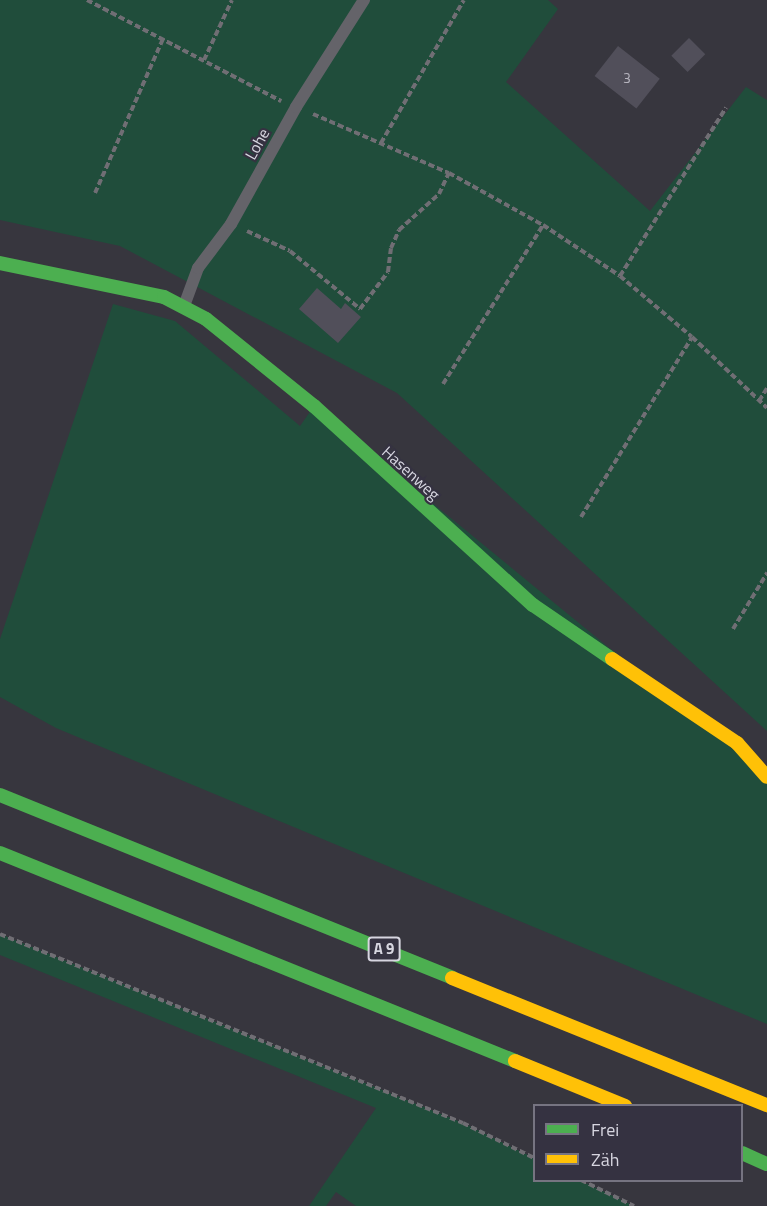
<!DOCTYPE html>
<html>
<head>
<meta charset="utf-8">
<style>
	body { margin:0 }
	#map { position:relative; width:767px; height:1206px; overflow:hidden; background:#37363e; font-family:"Titillium Web",sans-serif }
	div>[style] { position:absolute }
	.green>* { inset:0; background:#204d3b }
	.building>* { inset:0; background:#514f5a; transform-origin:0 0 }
	.path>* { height:4px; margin-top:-2px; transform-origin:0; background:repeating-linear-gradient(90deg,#706e74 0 6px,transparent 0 9px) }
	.lane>* { height:12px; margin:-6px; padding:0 6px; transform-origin:6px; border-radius:6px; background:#646369 }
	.fast>* { height:14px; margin:-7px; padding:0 7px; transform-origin:7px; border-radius:7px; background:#4caf50 }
	.slow>* { height:14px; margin:-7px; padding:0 7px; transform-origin:7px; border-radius:7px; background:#ffc107 }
	span { translate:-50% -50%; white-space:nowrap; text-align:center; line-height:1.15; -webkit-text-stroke:4.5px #353241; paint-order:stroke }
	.number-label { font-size:14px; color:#b6b4be }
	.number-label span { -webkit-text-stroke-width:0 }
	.shield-label span { padding:2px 4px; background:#353241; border:2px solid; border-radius:4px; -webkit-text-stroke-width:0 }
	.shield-label { font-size:15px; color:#d7d6e0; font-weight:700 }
	.street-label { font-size:16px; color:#d7d6e0 }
	.legend { position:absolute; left:533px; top:1104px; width:210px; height:78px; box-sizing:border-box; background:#353241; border:2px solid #767481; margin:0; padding:8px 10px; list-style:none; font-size:18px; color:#d7d6e0 }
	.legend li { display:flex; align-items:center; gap:12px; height:30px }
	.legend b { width:30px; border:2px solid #767481 }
</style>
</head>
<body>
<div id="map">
	<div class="green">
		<i style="clip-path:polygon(0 0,548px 0,558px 9px,506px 82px,650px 211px,746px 87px,767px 100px,767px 731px,397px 393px,120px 246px,0 220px)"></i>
		<i style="clip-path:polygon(113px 304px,175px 321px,300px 426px,314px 406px,767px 777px,767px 1024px,56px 728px,0 697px,0 639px)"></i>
		<i style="clip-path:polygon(0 934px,463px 1123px,534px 1158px,534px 1180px,581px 1181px,634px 1206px,356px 1206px,336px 1192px,326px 1206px,309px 1206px,376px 1108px,0 955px)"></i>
	</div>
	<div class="building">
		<i style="left:689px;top:38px;width:23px;height:25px;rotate:45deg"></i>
		<i style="left:618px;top:46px;width:53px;height:38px;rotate:38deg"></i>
		<i style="clip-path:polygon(317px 288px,341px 309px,345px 303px,361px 317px,338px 343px,299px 309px)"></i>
	</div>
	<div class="path">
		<i style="left:87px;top:0;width:219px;rotate:27.5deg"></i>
		<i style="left:204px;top:60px;width:66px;rotate:-65deg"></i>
		<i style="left:313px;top:114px;width:148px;rotate:23.5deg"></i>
		<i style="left:449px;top:173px;width:107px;rotate:29deg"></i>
		<i style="left:543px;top:225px;width:92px;rotate:33.5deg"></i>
		<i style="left:620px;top:276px;width:94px;rotate:40.3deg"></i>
		<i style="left:692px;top:337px;width:103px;rotate:43.4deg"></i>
		<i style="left:381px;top:143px;width:165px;rotate:-59.9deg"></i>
		<i style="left:95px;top:193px;width:168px;rotate:-66.2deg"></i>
		<i style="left:247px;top:231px;width:47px;rotate:24.9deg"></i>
		<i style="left:290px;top:251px;width:91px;rotate:39.6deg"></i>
		<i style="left:360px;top:309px;width:46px;rotate:-52.9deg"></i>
		<i style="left:388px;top:272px;width:24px;rotate:-83deg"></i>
		<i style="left:391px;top:248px;width:20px;rotate:-66deg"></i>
		<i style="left:399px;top:230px;width:54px;rotate:-42deg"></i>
		<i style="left:439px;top:194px;width:23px;rotate:-65deg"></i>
		<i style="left:620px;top:276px;width:199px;rotate:-57.8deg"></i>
		<i style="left:443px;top:384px;width:188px;rotate:-57.8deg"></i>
		<i style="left:759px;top:401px;width:15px;rotate:-58deg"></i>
		<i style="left:581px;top:517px;width:211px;rotate:-58.3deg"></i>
		<i style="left:733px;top:629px;width:66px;rotate:-58.7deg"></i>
		<i style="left:0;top:934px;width:500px;rotate:22.21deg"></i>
		<i style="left:463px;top:1123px;width:79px;rotate:26.2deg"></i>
		<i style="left:581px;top:1180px;width:59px;rotate:26.1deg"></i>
	</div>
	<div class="lane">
		<i style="left:184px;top:306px;width:40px;rotate:-69.8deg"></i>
		<i style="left:198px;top:268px;width:55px;rotate:-53.1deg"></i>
		<i style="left:231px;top:224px;width:134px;rotate:-60.9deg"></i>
		<i style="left:296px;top:107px;width:127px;rotate:-57.6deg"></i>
	</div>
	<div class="fast">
		<i style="left:0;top:263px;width:167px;rotate:11.7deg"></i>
		<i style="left:164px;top:297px;width:47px;rotate:27.6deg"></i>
		<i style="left:206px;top:319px;width:139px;rotate:38.9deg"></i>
		<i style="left:314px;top:406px;width:296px;rotate:42.3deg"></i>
		<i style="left:533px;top:605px;width:96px;rotate:34.4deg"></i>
		<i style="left:0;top:795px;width:488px;rotate:22deg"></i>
		<i style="left:0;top:853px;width:555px;rotate:21.99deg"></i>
		<i style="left:742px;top:1153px;width:27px;rotate:24deg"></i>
	</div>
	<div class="slow">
		<i style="left:612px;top:659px;width:151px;rotate:33.9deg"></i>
		<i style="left:737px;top:743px;width:45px;rotate:48.6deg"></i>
		<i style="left:452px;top:978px;width:340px;rotate:22deg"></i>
		<i style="left:515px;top:1061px;width:119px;rotate:22.2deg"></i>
	</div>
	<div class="number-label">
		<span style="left:627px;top:78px">3</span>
	</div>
	<div class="shield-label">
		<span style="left:384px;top:949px">A 9</span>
	</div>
	<div class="street-label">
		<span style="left:257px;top:144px;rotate:-61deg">Lohe</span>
		<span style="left:411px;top:473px;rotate:42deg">Hasenweg</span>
	</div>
	<ul class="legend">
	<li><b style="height:8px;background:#4caf50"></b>Frei</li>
	<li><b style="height:8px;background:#ffc107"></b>Zäh</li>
	</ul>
</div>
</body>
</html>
